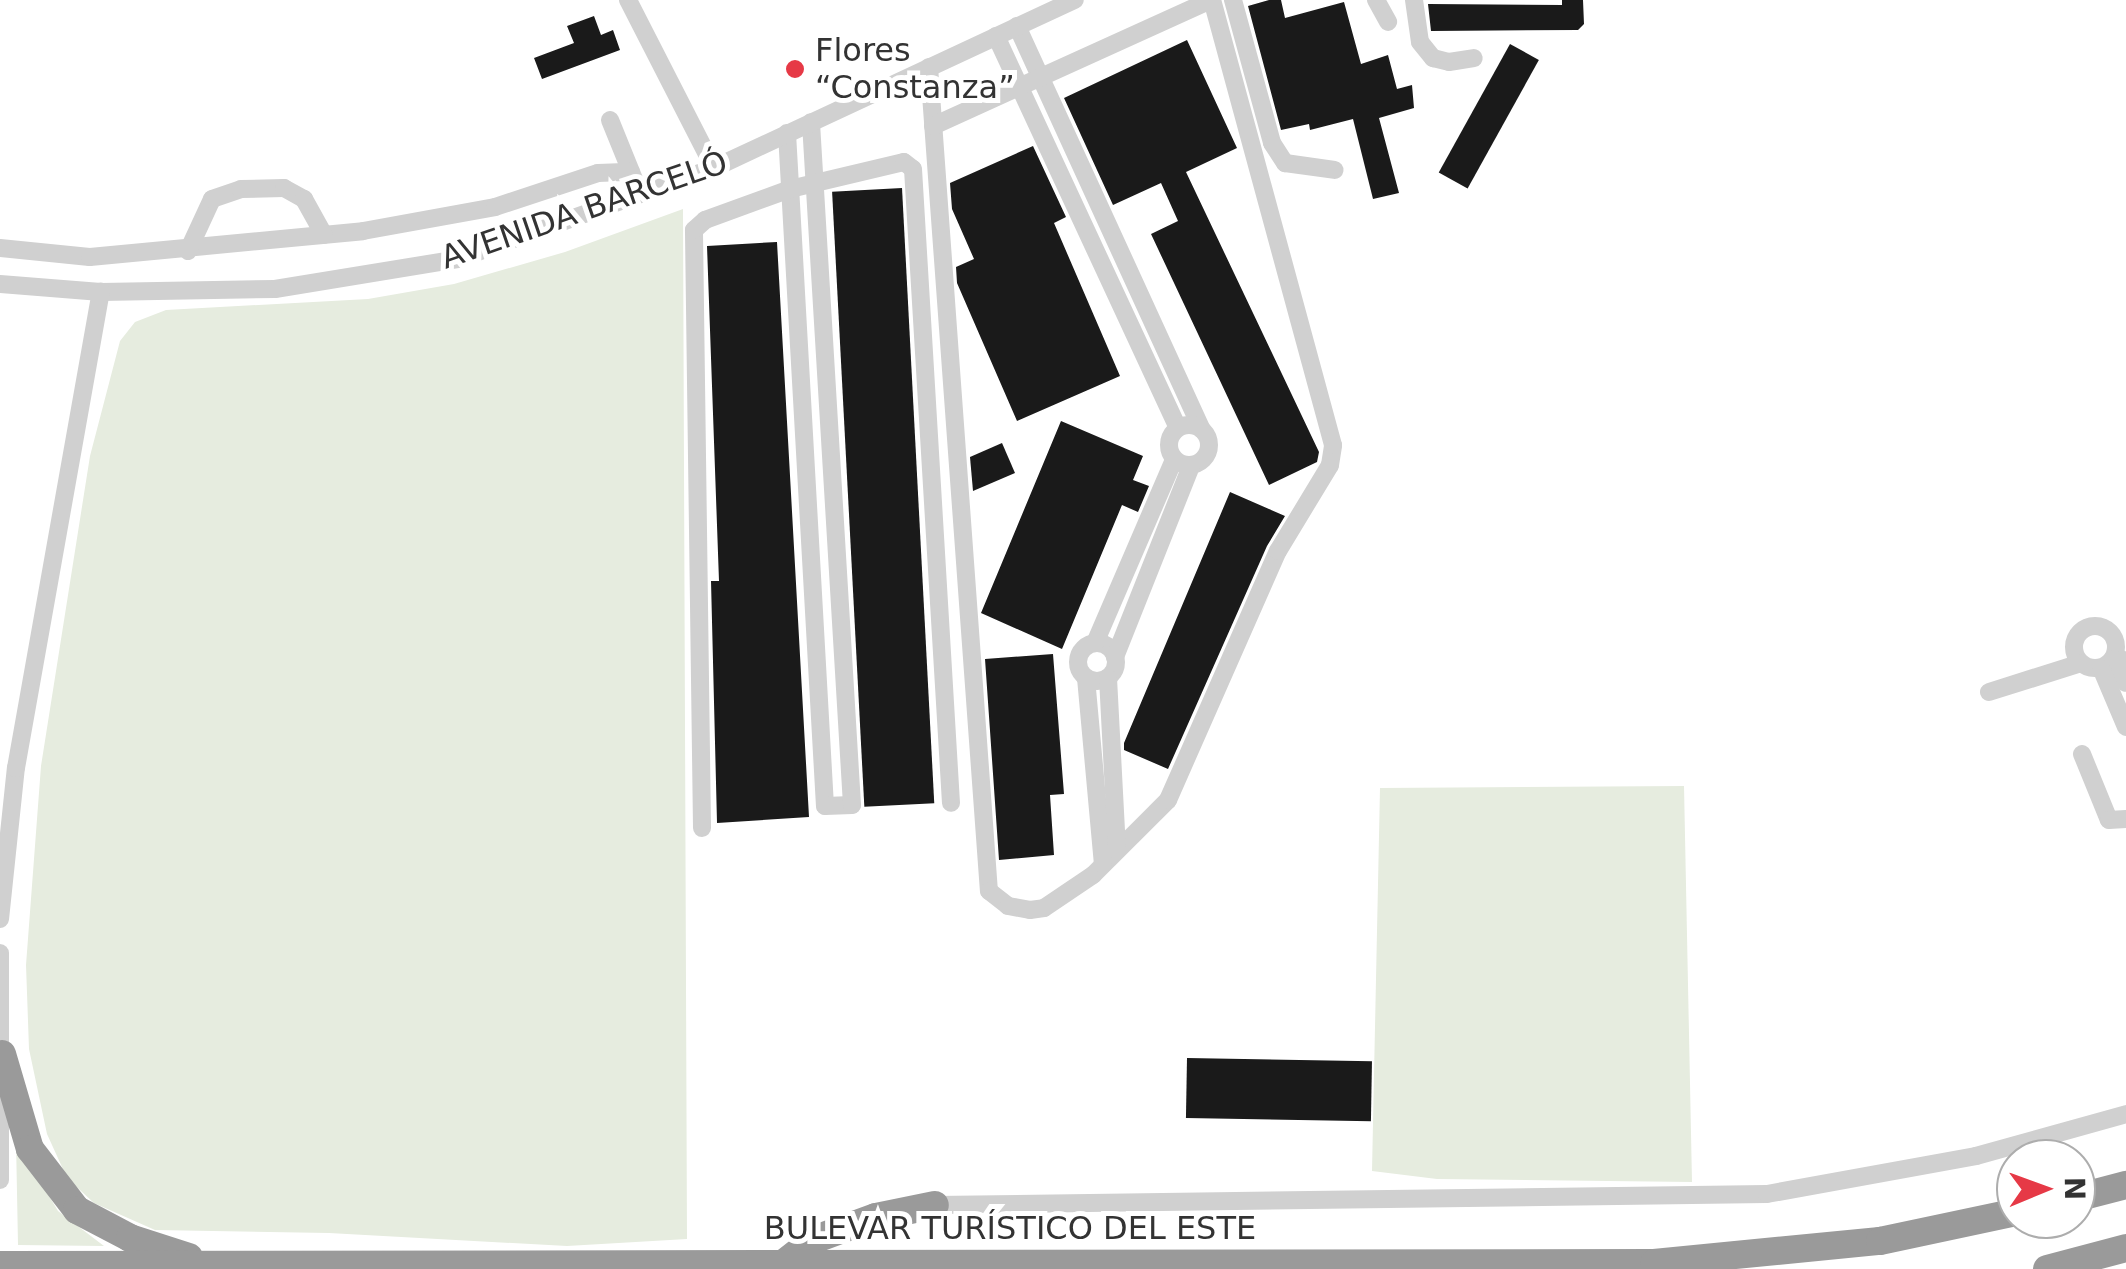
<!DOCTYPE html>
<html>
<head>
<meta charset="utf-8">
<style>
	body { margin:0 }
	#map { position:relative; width:2126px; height:1269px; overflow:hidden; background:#fff; font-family:"DejaVu Sans",sans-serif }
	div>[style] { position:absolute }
	.green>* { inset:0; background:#e6ecdf }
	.building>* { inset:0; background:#1a1a1a; transform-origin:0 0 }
	.minor>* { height:18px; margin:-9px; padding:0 9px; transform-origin:9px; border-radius:9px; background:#d0d0d0 }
	.minor>.ring { margin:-9px; padding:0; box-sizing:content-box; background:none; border:18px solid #d0d0d0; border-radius:50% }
	.highway>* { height:28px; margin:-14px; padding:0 14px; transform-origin:14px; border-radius:14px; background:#9a9a9a }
	.dots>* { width:28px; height:28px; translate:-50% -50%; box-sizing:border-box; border:5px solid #fff; border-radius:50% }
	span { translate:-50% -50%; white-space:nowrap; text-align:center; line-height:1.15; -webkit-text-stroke:10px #fff; paint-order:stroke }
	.poi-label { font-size:32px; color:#333 }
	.left { translate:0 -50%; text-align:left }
	.street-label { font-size:32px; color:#333 }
	.north { position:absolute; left:1996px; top:1139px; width:100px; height:100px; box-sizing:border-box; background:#fff; border:2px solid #adadad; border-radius:50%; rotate:89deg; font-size:28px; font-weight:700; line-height:40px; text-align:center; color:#333 }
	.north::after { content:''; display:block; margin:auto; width:35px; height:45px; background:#e63946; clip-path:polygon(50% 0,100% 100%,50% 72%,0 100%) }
</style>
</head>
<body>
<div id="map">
	<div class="green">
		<i style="clip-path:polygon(683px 209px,687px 1239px,567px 1246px,329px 1233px,155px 1230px,94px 1203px,67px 1178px,47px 1134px,29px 1049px,26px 965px,41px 766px,90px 456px,120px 341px,135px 322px,166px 310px,368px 299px,454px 284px,565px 252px)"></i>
		<i style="clip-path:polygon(1684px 786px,1692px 1182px,1437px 1179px,1372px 1171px,1380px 788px)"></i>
		<i style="clip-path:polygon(16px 1141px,58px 1211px,104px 1246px,18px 1245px)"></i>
	</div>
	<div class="building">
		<i style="clip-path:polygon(1269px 0,1281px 0,1285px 18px,1344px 2px,1361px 64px,1388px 55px,1397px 89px,1412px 85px,1414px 108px,1379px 118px,1399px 193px,1373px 199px,1353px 119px,1310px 130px,1309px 124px,1281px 130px,1248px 6px)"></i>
		<i style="clip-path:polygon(1562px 0,1583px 0,1584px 24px,1578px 30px,1431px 31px,1428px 4px,1562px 5px)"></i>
		<i style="clip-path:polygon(594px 16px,601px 35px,613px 30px,620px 50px,542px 79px,534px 58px,574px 43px,567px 26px)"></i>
		<i style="clip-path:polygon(1187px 40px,1237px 148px,1186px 172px,1319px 452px,1317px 462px,1269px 485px,1151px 234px,1178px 221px,1161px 183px,1113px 205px,1064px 98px)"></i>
		<i style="left:1510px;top:44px;width:33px;height:147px;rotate:29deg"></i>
		<i style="clip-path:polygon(1033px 146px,1066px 217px,1054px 223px,1120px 376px,1017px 421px,957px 283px,956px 267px,974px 259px,952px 209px,950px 183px)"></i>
		<i style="left:902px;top:188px;width:616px;height:70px;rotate:87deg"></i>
		<i style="clip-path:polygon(777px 242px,809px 817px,717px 823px,711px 581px,719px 581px,707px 246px)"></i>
		<i style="clip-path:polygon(1061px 421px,1143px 456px,1133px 480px,1149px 486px,1138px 512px,1122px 505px,1062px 649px,981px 613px)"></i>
		<i style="clip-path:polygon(1002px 443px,1015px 473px,973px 491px,970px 457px)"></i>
		<i style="clip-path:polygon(1230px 492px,1285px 516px,1267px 546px,1168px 769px,1124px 750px,1124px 743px)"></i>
		<i style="clip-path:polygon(1053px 654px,1064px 794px,1050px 795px,1054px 855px,999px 860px,985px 659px)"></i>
		<i style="left:1187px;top:1058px;width:185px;height:60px;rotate:1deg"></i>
	</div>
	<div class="minor">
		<i style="left:628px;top:0;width:189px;rotate:62.9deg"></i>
		<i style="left:1233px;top:0;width:148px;rotate:74.7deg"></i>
		<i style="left:1272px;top:143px;width:24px;rotate:57deg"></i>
		<i style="left:1285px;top:163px;width:50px;rotate:8deg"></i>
		<i style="left:1376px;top:0;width:25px;rotate:61deg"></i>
		<i style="left:1414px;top:0;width:42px;rotate:81.9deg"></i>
		<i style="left:1420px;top:42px;width:21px;rotate:51deg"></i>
		<i style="left:1433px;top:58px;width:16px;rotate:14deg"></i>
		<i style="left:1449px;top:62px;width:25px;rotate:-9deg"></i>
		<i style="left:1017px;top:26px;width:444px;rotate:65.4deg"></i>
		<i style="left:996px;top:36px;width:432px;rotate:65.1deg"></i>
		<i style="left:929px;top:67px;width:826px;rotate:85.84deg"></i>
		<i style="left:989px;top:891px;width:24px;rotate:38deg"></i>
		<i style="left:1008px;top:906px;width:22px;rotate:10deg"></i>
		<i style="left:1030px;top:910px;width:14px;rotate:-8deg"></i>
		<i style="left:1044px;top:908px;width:59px;rotate:-34deg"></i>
		<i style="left:1093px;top:875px;width:106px;rotate:-45deg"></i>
		<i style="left:1168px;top:800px;width:272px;rotate:-66.2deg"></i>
		<i style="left:1278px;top:551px;width:100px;rotate:-58.8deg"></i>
		<i style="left:1330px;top:465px;width:20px;rotate:-81deg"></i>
		<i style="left:1333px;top:445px;width:461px;rotate:-105.2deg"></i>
		<i style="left:610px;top:120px;width:64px;rotate:67.9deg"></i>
		<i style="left:933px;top:126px;width:305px;rotate:-24.4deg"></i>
		<i style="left:787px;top:133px;width:674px;rotate:86.77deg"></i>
		<i style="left:825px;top:806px;width:27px;rotate:-2deg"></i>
		<i style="left:852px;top:805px;width:684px;rotate:-93.44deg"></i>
		<i style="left:0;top:248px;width:90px;rotate:5.7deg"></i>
		<i style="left:90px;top:257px;width:274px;rotate:-5.4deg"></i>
		<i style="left:363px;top:231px;width:134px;rotate:-10.3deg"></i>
		<i style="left:495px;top:207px;width:108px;rotate:-18.3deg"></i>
		<i style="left:598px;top:173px;width:33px;rotate:-2deg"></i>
		<i style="left:188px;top:251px;width:57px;rotate:-65.2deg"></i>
		<i style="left:212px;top:199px;width:31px;rotate:-19deg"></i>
		<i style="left:241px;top:189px;width:43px;rotate:-1.3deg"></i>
		<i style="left:284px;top:188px;width:23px;rotate:29deg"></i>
		<i style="left:304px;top:199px;width:41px;rotate:60.9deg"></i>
		<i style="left:0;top:284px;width:101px;rotate:4.5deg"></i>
		<i style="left:101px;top:292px;width:174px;rotate:-1deg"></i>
		<i style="left:275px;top:289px;width:185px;rotate:-9.3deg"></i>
		<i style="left:458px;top:259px;width:272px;rotate:-19.6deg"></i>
		<i style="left:714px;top:168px;width:398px;rotate:-25deg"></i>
		<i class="ring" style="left:1169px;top:425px;width:22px;height:22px"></i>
		<i class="ring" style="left:2074px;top:626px;width:24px;height:24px"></i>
		<i class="ring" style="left:1078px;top:643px;width:20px;height:20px"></i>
		<i style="left:1095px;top:643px;width:199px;rotate:-66.7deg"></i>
		<i style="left:1115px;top:657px;width:206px;rotate:-68.3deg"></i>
		<i style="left:2121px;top:659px;width:8px;rotate:180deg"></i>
		<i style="left:2113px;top:659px;width:27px;rotate:62deg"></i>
		<i style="left:2101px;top:668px;width:64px;rotate:67deg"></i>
		<i style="left:1086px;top:678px;width:187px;rotate:84.8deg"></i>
		<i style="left:1108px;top:678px;width:172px;rotate:87deg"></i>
		<i style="left:1989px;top:692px;width:96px;rotate:-17.5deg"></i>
		<i style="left:2082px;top:754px;width:71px;rotate:67.8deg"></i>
		<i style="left:2109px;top:820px;width:17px;rotate:-3deg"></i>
		<i style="left:702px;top:828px;width:598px;rotate:-90.77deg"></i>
		<i style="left:694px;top:230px;width:15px;rotate:-42deg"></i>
		<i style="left:705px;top:220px;width:90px;rotate:-20deg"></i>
		<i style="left:790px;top:189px;width:117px;rotate:-13.3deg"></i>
		<i style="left:904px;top:162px;width:11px;rotate:38deg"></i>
		<i style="left:913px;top:169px;width:635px;rotate:86.57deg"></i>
		<i style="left:0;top:919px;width:152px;rotate:-84deg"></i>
		<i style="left:16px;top:768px;width:484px;rotate:-79.9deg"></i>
		<i style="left:0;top:953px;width:227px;rotate:90deg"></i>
		<i style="left:935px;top:1205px;width:832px;rotate:-0.76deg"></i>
		<i style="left:1767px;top:1194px;width:212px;rotate:-10.3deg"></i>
		<i style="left:1976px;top:1156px;width:156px;rotate:-15.6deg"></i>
	</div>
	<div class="highway">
		<i style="left:2px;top:1054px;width:99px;rotate:73.6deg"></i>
		<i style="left:30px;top:1149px;width:77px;rotate:52.4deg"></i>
		<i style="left:77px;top:1210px;width:60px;rotate:27.8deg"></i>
		<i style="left:130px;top:1238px;width:62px;rotate:17.9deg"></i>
		<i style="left:2076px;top:1198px;width:52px;rotate:-14.6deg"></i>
		<i style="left:784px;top:1263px;width:37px;rotate:-38deg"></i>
		<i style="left:813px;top:1240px;width:67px;rotate:-20.1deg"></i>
		<i style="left:876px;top:1217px;width:60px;rotate:-11.5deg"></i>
		<i style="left:0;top:1265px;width:1654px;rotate:-0.07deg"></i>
		<i style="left:1654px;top:1263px;width:227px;rotate:-5.6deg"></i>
		<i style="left:1880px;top:1241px;width:139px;rotate:-12deg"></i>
		<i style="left:2047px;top:1269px;width:82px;rotate:-14.9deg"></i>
	</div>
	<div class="dots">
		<i style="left:795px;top:69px;background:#e63946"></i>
	</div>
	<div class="poi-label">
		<span class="left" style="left:815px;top:69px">Flores<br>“Constanza”</span>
	</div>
	<div class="street-label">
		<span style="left:584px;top:210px;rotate:-19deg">AVENIDA BARCELÓ</span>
		<span style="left:1010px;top:1228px">BULEVAR TURÍSTICO DEL ESTE</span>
	</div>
	<div class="north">N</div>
</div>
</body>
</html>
